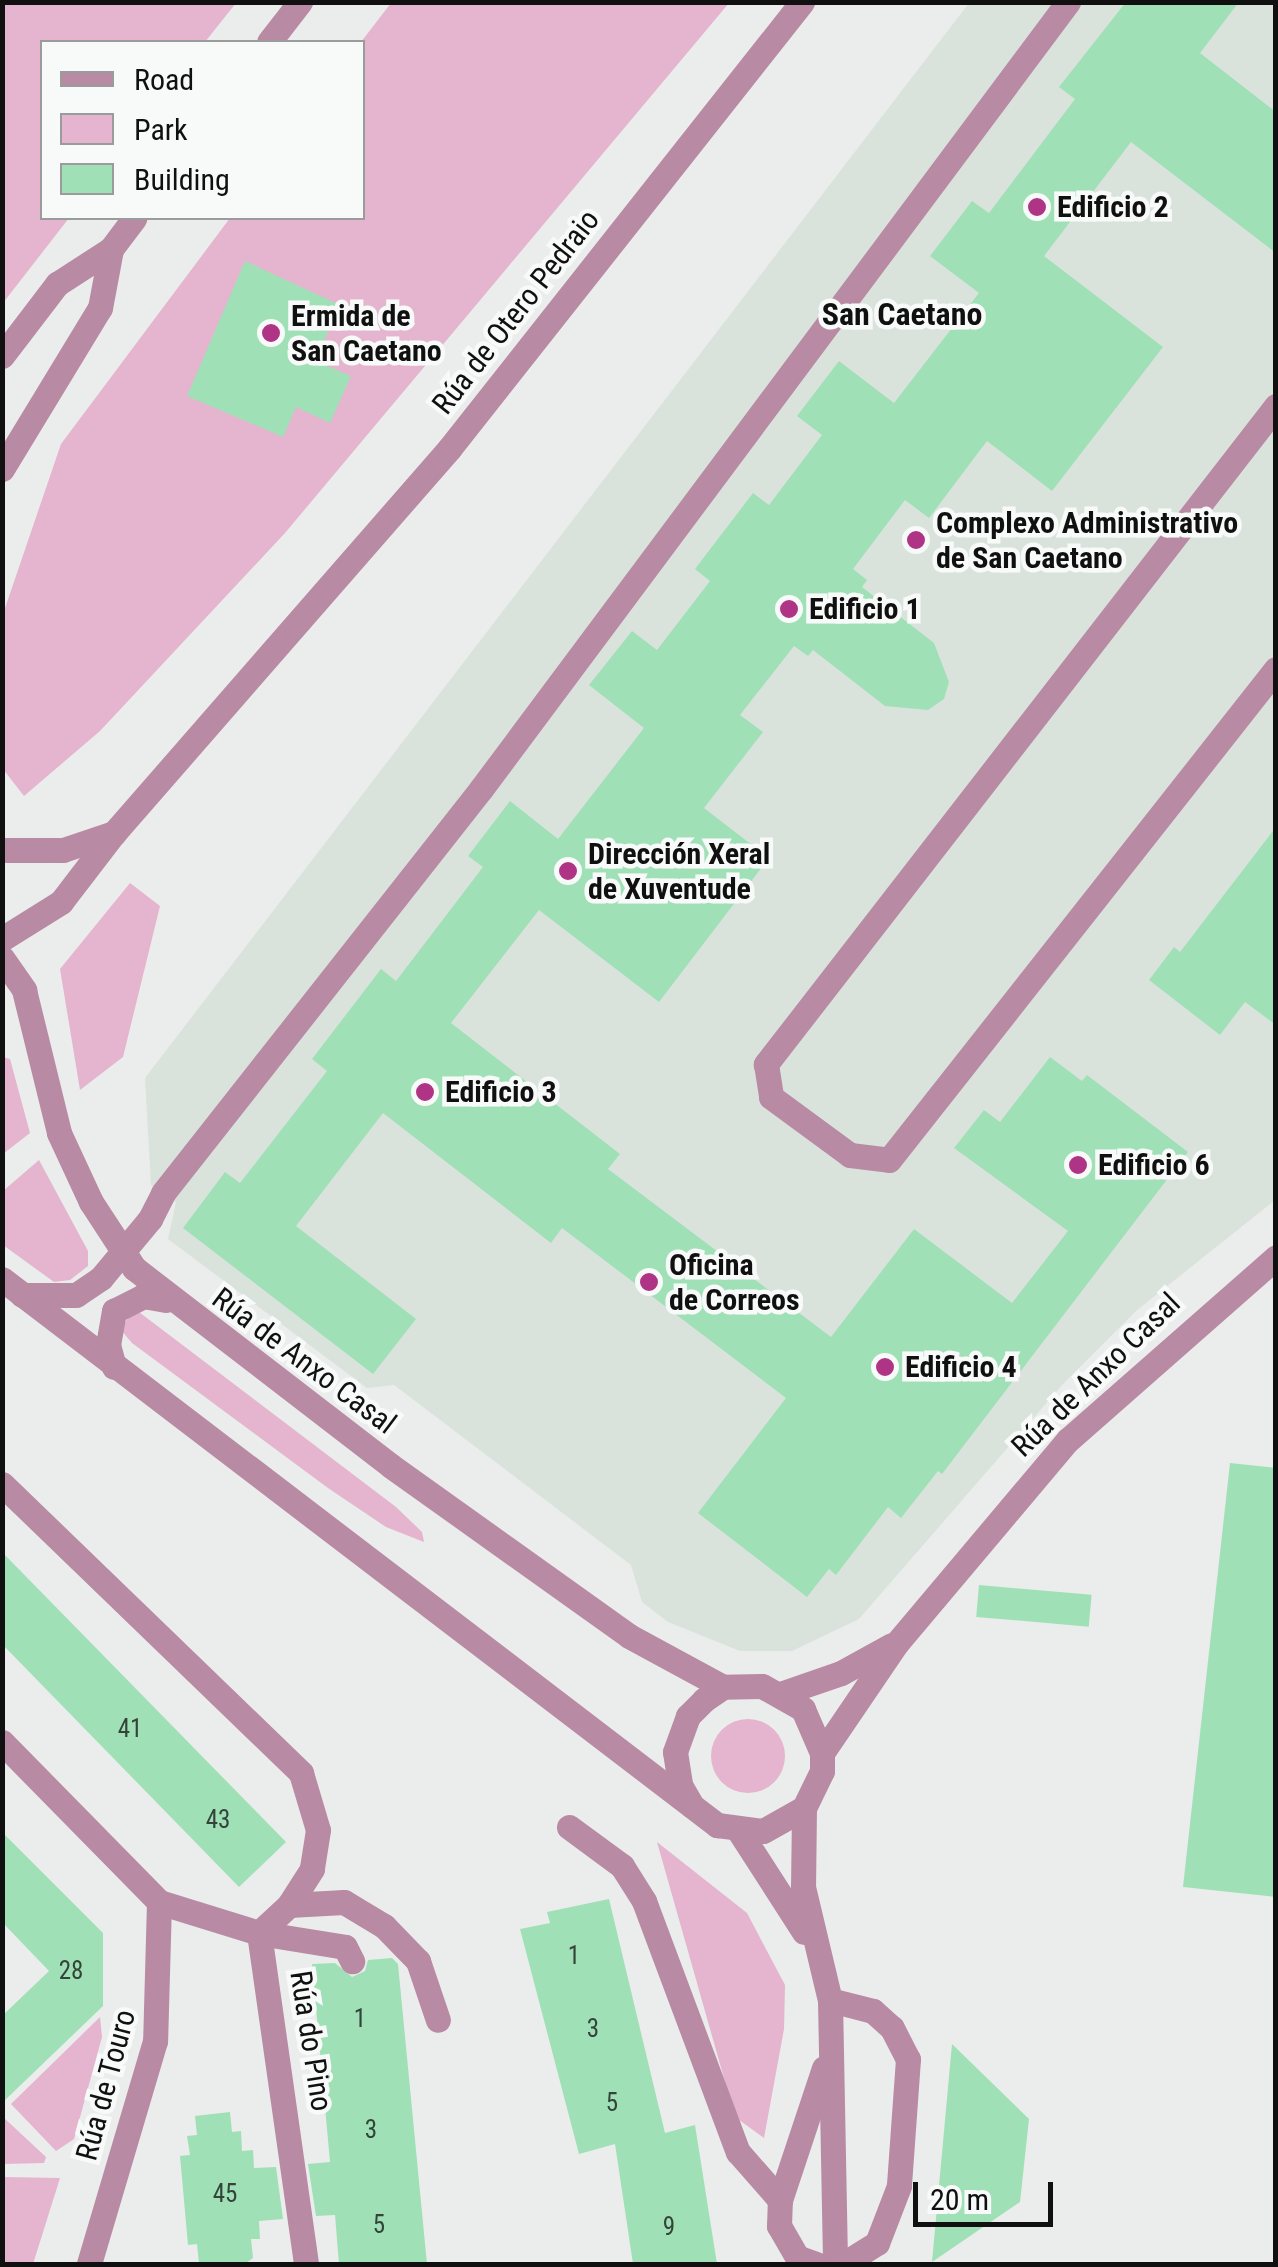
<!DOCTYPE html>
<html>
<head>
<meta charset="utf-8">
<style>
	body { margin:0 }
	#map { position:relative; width:1278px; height:2267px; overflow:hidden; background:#eaedeb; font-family:"Roboto Condensed",sans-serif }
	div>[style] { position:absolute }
	.built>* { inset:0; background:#d9e3dc }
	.green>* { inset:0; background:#e5b4ce }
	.round { border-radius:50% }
	.building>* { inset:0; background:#a0e0b7; transform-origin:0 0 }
	.minor>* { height:25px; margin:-12.5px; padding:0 12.5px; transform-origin:12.5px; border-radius:12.5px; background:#b98aa4 }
	.dots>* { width:28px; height:28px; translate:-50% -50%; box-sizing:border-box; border:5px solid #f7faf8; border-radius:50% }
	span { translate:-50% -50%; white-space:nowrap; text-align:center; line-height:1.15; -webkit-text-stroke:9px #f7faf8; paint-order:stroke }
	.number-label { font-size:25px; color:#334439 }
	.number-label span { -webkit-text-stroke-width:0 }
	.poi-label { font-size:30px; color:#0f100f; font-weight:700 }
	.left { translate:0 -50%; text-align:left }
	.street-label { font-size:30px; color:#0f100f }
	.neighbourhood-label { font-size:32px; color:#0f100f; font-weight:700 }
	.frame { position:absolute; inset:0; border:5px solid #0f100f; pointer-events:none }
	.legend { position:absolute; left:40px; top:40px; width:325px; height:180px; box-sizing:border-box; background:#f7faf8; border:2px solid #9a9c9b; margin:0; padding:12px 18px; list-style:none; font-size:30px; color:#0f100f }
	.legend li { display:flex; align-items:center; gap:20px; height:50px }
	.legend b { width:50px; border:2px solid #9a9c9b }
	.scale { position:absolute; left:913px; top:2182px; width:140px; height:45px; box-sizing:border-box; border:5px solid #0f100f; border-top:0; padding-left:12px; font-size:30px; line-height:35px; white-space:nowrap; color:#0f100f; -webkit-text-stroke:8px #f7faf8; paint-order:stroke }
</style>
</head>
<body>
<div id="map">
	<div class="built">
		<i style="clip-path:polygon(969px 3px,1275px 3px,1275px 1200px,1136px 1311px,1063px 1384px,859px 1619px,792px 1651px,740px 1651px,668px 1622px,642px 1602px,631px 1565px,394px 1385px,367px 1388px,168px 1239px,176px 1202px,151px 1185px,145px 1078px)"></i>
	</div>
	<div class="green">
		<i style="clip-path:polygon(3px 2px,236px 3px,205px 42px,42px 42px,42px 218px,69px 218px,3px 303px)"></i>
		<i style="clip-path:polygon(391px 3px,729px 3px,285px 533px,100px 731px,24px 796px,3px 769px,3px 614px,61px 444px,230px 218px,362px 218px,361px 42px)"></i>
		<i style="clip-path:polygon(130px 883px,160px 906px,123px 1057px,80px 1090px,60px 969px)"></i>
		<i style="clip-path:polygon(3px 1057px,10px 1059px,30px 1133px,3px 1154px)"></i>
		<i style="clip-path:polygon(39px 1160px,88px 1251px,88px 1266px,70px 1280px,54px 1282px,3px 1245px,3px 1191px)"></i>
		<i style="clip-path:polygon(135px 1309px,396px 1507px,422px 1532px,424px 1542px,386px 1527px,328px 1488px,132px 1343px,120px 1329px)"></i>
		<i class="round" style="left:711px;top:1719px;width:74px;height:74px"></i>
		<i style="clip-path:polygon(657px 1842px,747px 1913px,785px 1985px,784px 2029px,764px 2138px,735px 2117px)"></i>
		<i style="clip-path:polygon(100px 2017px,102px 2037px,74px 2139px,56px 2151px,11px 2104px)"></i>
		<i style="clip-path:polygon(3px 2117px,46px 2157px,44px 2163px,3px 2164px)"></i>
		<i style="clip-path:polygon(3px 2177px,60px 2178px,33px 2264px,3px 2264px)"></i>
	</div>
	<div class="building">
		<i style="clip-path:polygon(1126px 2px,1239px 2px,1200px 53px,1276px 112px,1276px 253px,1131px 142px,1044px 256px,1163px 347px,1052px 491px,987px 441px,929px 518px,905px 500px,853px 569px,867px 580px,862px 587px,934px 643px,949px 682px,944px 699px,928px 710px,885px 706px,813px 650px,808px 656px,794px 646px,740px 715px,763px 732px,704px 808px,769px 858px,659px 1002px,539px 910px,451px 1023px,620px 1154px,608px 1169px,831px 1337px,914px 1229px,1012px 1303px,1068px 1231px,954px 1148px,984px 1110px,1000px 1122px,1050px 1057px,1082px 1081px,1087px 1075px,1188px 1152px,942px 1474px,938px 1471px,901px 1518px,888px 1507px,836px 1575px,829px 1569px,807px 1597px,698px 1513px,786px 1398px,562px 1228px,551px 1243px,383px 1113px,296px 1226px,416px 1319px,373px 1374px,183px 1228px,225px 1172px,240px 1183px,327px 1071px,312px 1059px,381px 969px,396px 981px,483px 867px,468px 856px,510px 801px,558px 839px,644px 728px,589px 685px,632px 631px,657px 650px,710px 581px,695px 569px,753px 493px,769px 505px,822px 435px,797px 416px,839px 361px,894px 403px,979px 293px,930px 256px,972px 201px,989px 213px,1075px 99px,1059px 87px)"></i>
		<i style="clip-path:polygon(245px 261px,340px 305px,315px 361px,351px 376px,330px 423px,296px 407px,283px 437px,187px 396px)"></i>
		<i style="clip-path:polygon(1276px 827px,1276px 1025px,1245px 1002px,1220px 1035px,1149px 980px,1174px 947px,1180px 952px)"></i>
		<i style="clip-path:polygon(1230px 1463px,1276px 1468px,1276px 1897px,1183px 1887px)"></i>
		<i style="clip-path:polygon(2px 1552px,286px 1842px,239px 1887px,2px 1644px)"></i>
		<i style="left:979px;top:1585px;width:113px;height:32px;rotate:5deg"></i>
		<i style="clip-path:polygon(2px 1832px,103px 1933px,103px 2006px,2px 2103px,2px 2016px,49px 1971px,2px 1922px)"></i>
		<i style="clip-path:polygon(609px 1899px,665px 2133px,695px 2125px,717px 2264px,633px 2264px,615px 2144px,579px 2154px,520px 1929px,550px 1923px,547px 1912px)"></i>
		<i style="clip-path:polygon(392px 1958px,398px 1964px,427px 2264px,339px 2264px,335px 2215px,316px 2216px,308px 2164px,330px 2162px,312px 1964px,335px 1963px,352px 1977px,365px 1971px,368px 1960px)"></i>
		<i style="clip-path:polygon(952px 2044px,1029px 2119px,1020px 2202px,932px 2262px)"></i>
		<i style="clip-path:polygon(230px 2112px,232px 2132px,241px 2131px,242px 2151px,253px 2150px,254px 2168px,276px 2167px,283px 2219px,259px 2221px,260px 2239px,251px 2239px,253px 2258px,245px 2264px,199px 2264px,197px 2244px,188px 2245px,180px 2156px,190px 2155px,187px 2136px,197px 2135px,195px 2116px)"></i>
	</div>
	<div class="minor">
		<i style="left:269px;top:42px;width:51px;rotate:-52.2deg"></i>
		<i style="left:2px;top:356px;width:91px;rotate:-52.6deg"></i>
		<i style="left:57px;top:284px;width:64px;rotate:-32.9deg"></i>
		<i style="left:111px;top:249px;width:39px;rotate:-53deg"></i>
		<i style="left:1276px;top:406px;width:833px;rotate:127.78deg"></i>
		<i style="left:766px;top:1064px;width:33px;rotate:81deg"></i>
		<i style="left:771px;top:1097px;width:98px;rotate:36.3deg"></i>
		<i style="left:850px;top:1155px;width:39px;rotate:7deg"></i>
		<i style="left:889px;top:1160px;width:625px;rotate:-51.76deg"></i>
		<i style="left:2px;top:469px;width:188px;rotate:-58.7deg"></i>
		<i style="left:100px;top:308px;width:60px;rotate:-79.4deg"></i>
		<i style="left:2px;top:850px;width:61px"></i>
		<i style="left:63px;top:850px;width:54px;rotate:-18.4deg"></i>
		<i style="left:2px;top:939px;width:70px;rotate:-32.1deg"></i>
		<i style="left:61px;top:902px;width:87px;rotate:-52.5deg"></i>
		<i style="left:114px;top:833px;width:510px;rotate:-48.9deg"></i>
		<i style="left:449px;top:449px;width:570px;rotate:-51.7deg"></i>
		<i style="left:2px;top:958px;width:39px;rotate:55deg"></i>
		<i style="left:24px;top:990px;width:147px;rotate:76.2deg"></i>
		<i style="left:59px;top:1133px;width:76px;rotate:65.1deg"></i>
		<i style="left:91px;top:1202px;width:79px;rotate:56.9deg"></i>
		<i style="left:134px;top:1268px;width:324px;rotate:37.6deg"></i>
		<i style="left:391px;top:1466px;width:292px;rotate:35.5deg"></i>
		<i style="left:629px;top:1636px;width:107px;rotate:28.5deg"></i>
		<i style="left:2px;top:1279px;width:900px;rotate:37.37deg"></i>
		<i style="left:717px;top:1825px;width:46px;rotate:7.4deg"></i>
		<i style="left:763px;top:1831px;width:47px;rotate:-29.3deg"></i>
		<i style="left:804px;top:1808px;width:41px;rotate:-64.1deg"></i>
		<i style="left:822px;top:1771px;width:18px;rotate:-90deg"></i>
		<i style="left:822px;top:1753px;width:48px;rotate:-113.4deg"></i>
		<i style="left:803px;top:1709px;width:47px;rotate:-150.7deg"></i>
		<i style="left:762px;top:1686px;width:39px;rotate:179deg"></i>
		<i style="left:723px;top:1687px;width:23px;rotate:146deg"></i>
		<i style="left:704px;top:1700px;width:23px;rotate:135deg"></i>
		<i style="left:688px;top:1716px;width:38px;rotate:110deg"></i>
		<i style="left:675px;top:1752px;width:33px;rotate:81deg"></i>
		<i style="left:680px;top:1785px;width:24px;rotate:60deg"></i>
		<i style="left:22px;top:1295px;width:54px"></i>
		<i style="left:76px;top:1295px;width:30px;rotate:-34deg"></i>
		<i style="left:101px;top:1278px;width:77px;rotate:-50.3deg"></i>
		<i style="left:150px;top:1219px;width:29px;rotate:-63deg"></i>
		<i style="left:163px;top:1193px;width:514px;rotate:-51.79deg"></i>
		<i style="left:481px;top:789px;width:982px;rotate:-53.28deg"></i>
		<i style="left:114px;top:1367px;width:23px;rotate:-105deg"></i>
		<i style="left:108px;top:1345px;width:35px;rotate:-80deg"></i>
		<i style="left:114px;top:1311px;width:33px;rotate:-27deg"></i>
		<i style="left:143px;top:1296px;width:23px;rotate:10deg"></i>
		<i style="left:2px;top:1484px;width:416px;rotate:44deg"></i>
		<i style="left:301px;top:1773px;width:59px;rotate:73.4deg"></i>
		<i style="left:318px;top:1830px;width:39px;rotate:99deg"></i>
		<i style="left:312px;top:1869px;width:43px;rotate:122.6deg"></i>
		<i style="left:783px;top:1693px;width:61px;rotate:-19deg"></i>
		<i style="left:841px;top:1673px;width:58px;rotate:-28.8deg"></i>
		<i style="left:2px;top:1742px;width:224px;rotate:45.5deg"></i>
		<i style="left:159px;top:1902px;width:139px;rotate:91.6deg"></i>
		<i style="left:155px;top:2041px;width:233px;rotate:106.5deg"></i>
		<i style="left:822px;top:1753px;width:132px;rotate:-55.8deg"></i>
		<i style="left:896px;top:1644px;width:267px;rotate:-49.9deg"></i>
		<i style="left:1068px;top:1440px;width:277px;rotate:-41.3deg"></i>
		<i style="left:804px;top:1808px;width:79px;rotate:90.7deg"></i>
		<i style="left:803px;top:1887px;width:116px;rotate:76.6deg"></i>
		<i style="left:830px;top:2000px;width:264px;rotate:88.9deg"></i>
		<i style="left:569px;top:1827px;width:66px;rotate:36.3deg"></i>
		<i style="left:622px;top:1866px;width:41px;rotate:57.8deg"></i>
		<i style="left:644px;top:1901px;width:268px;rotate:69.5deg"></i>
		<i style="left:738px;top:2152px;width:64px;rotate:48.8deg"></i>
		<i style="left:739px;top:1831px;width:120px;rotate:57.2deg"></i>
		<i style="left:159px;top:1902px;width:105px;rotate:17.2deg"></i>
		<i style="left:259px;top:1933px;width:334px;rotate:81.9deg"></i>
		<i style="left:259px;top:1933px;width:41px;rotate:-43deg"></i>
		<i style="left:289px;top:1905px;width:55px;rotate:-3.1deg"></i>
		<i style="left:344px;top:1902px;width:47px;rotate:31deg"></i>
		<i style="left:384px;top:1926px;width:49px;rotate:45.8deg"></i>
		<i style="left:418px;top:1961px;width:62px;rotate:71.3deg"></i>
		<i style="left:259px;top:1933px;width:87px;rotate:9.2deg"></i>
		<i style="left:345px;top:1947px;width:16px;rotate:63deg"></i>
		<i style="left:830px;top:2000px;width:44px;rotate:14.3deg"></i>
		<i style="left:873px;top:2011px;width:25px;rotate:42deg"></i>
		<i style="left:892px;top:2028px;width:35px;rotate:63deg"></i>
		<i style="left:908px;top:2059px;width:127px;rotate:94.1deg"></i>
		<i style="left:899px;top:2186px;width:61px;rotate:111.1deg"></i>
		<i style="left:877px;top:2243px;width:40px;rotate:148deg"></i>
		<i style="left:816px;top:2264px;width:20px;rotate:-160deg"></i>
		<i style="left:797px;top:2257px;width:36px;rotate:-120deg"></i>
		<i style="left:779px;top:2226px;width:26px;rotate:-88deg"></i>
		<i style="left:780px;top:2200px;width:139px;rotate:-71.6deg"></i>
	</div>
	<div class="dots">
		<i style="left:1037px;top:207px;background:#b03485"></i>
		<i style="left:271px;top:333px;background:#b03485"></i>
		<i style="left:916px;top:540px;background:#b03485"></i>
		<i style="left:789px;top:609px;background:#b03485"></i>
		<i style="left:568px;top:871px;background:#b03485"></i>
		<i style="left:425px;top:1092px;background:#b03485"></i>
		<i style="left:1078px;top:1165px;background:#b03485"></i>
		<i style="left:649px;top:1282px;background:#b03485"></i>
		<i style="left:885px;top:1367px;background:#b03485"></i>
	</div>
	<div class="number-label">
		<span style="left:130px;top:1729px">41</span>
		<span style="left:218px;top:1820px">43</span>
		<span style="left:574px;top:1956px">1</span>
		<span style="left:71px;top:1971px">28</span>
		<span style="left:360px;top:2019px">1</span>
		<span style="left:593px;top:2029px">3</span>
		<span style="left:612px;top:2103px">5</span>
		<span style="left:371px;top:2130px">3</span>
		<span style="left:225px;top:2194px">45</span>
		<span style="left:379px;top:2225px">5</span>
		<span style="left:669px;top:2227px">9</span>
	</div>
	<div class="poi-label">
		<span class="left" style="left:1057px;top:207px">Edificio 2</span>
		<span class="left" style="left:291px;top:333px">Ermida de<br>San Caetano</span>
		<span class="left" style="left:936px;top:540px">Complexo Administrativo<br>de San Caetano</span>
		<span class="left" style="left:809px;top:609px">Edificio 1</span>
		<span class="left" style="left:588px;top:871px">Dirección Xeral<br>de Xuventude</span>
		<span class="left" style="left:445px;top:1092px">Edificio 3</span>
		<span class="left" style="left:1098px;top:1165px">Edificio 6</span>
		<span class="left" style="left:669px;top:1282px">Oficina<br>de Correos</span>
		<span class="left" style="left:905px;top:1367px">Edificio 4</span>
	</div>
	<div class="street-label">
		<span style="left:516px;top:312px;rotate:-52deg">Rúa de Otero Pedraio</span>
		<span style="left:304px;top:1361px;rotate:37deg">Rúa de Anxo Casal</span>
		<span style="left:1096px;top:1375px;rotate:-44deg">Rúa de Anxo Casal</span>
		<span style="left:311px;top:2041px;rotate:81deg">Rúa do Pino</span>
		<span style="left:106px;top:2085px;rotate:-75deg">Rúa de Touro</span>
	</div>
	<div class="neighbourhood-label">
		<span style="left:902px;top:314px">San Caetano</span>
	</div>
	<div class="frame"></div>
	<ul class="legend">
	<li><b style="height:12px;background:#b98aa4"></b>Road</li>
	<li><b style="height:28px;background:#e5b4ce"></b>Park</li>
	<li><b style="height:28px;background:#a0e0b7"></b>Building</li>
	</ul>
	<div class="scale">20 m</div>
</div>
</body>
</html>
